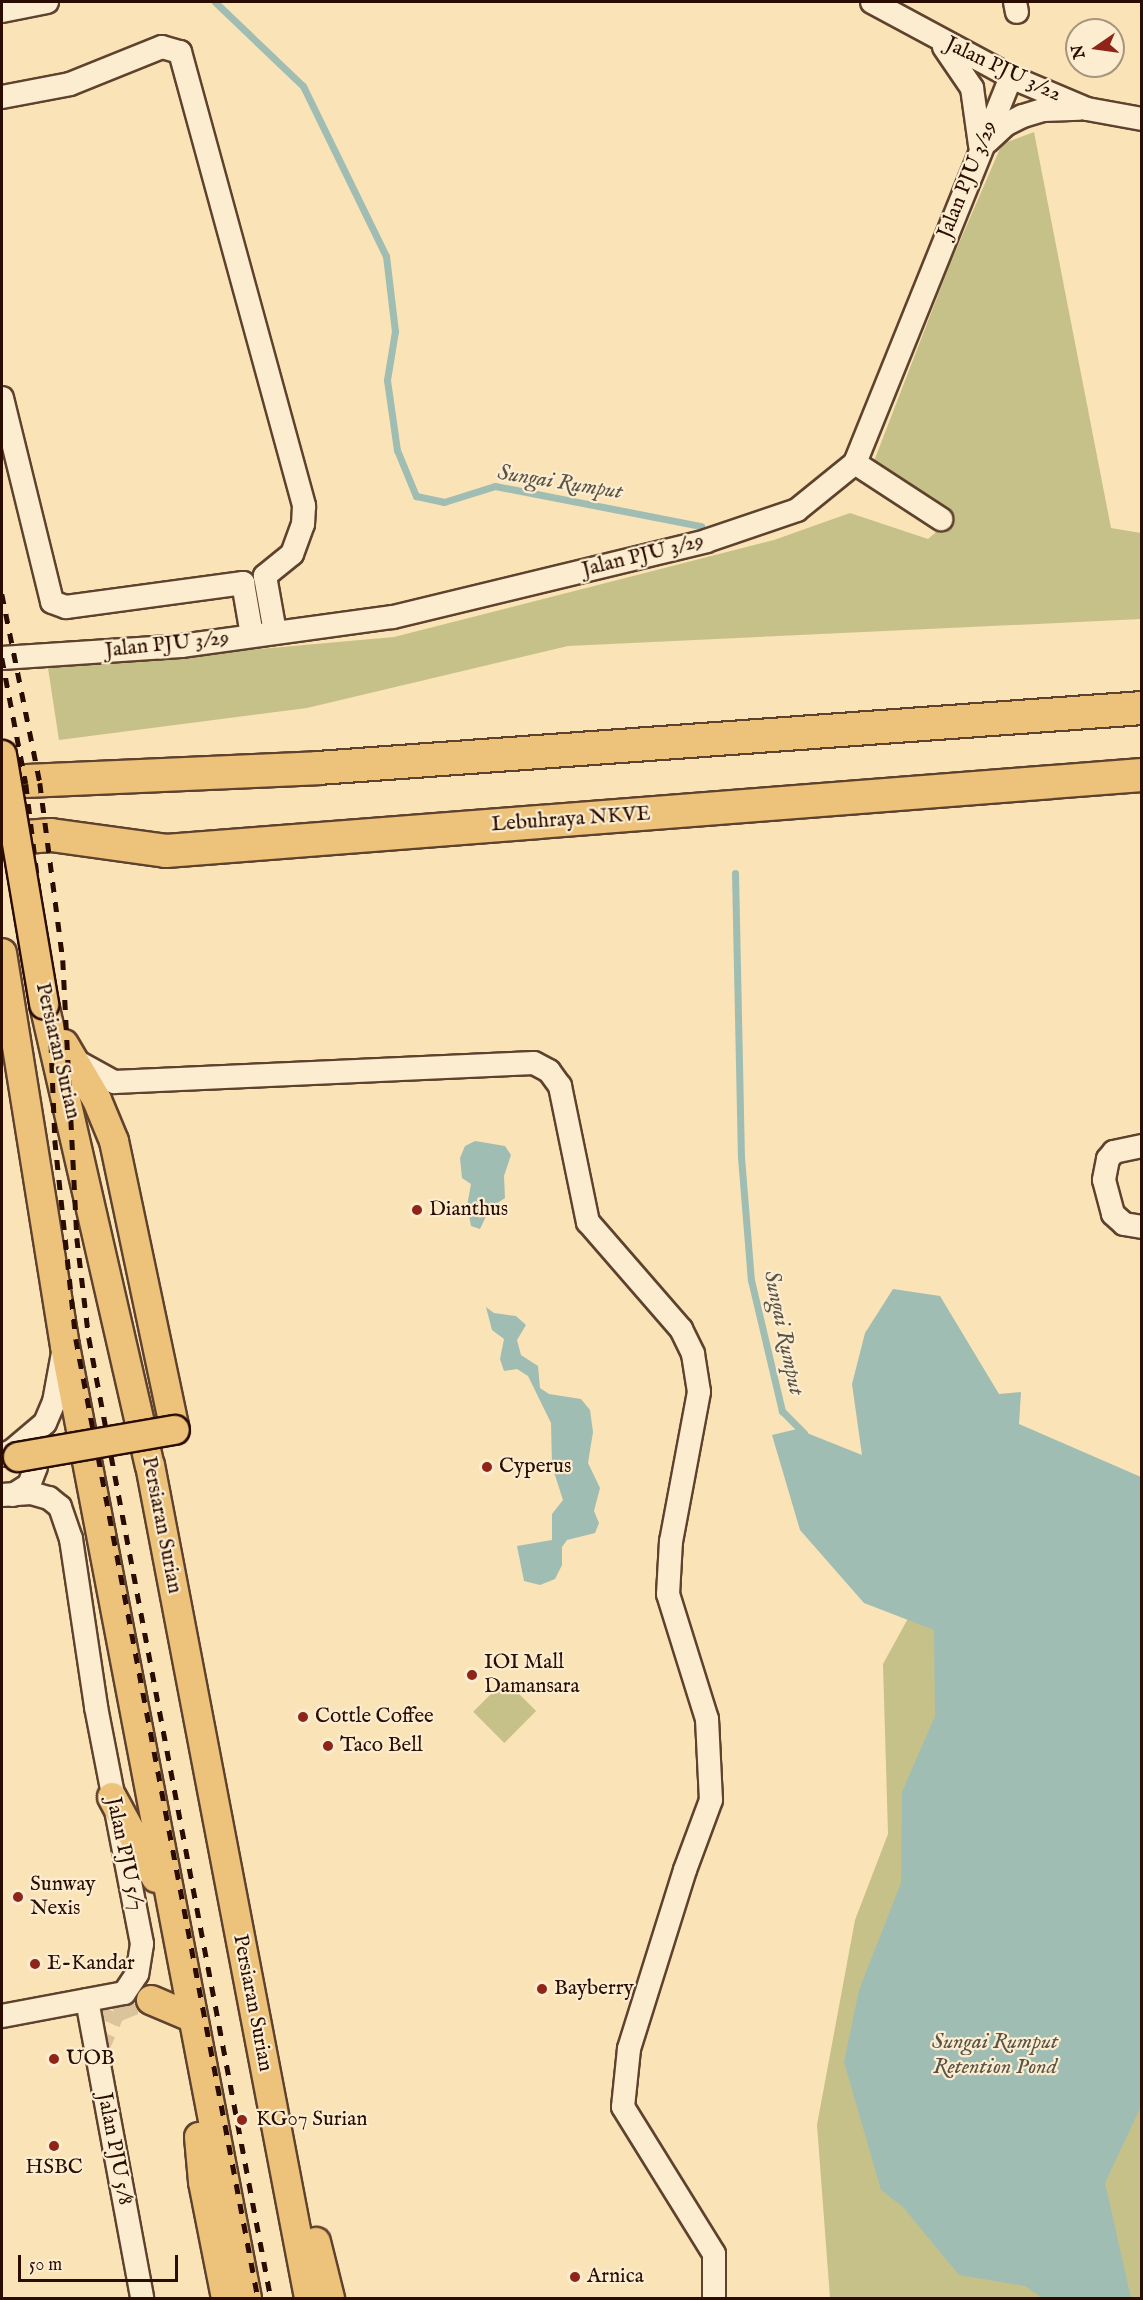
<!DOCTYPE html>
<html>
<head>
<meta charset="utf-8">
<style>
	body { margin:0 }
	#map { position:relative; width:1143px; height:2300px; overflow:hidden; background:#fae3b6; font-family:"IM FELL English",serif }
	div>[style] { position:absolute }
	.green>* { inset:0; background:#c6c189; transform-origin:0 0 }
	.water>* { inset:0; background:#9fbdb3 }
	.stream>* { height:7px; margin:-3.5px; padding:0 3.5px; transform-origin:3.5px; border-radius:3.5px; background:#9fbdb3 }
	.minor-tunnel>* { height:22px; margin-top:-11px; transform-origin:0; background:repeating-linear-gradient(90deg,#dbc39b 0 22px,transparent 0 33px) }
	.roads { filter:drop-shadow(2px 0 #5f422e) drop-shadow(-2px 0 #5f422e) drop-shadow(0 2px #5f422e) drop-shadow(0 -2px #5f422e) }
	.minor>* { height:22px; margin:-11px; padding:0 11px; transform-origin:11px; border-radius:11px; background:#fcedd0 }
	.major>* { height:28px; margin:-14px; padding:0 14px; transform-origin:14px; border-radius:14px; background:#edc27b }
	.highway>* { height:32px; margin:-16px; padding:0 16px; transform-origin:16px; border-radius:16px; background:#edc27b }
	.rail>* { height:4.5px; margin-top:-2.25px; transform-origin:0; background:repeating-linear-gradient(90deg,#2b0c00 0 10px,transparent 0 20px) }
	.bridges { filter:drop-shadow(2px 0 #2b0c00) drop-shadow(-2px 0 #2b0c00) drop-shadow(0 2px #2b0c00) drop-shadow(0 -2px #2b0c00) }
	.major-bridge>* { height:28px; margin:-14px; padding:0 14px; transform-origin:14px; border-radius:14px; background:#edc27b }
	.dots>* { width:16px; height:16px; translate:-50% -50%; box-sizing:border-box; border:3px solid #fcedd0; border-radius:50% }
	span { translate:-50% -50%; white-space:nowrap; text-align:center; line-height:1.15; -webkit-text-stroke:4.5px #fcedd0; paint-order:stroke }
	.street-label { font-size:21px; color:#2b0c00 }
	.poi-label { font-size:21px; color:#2b0c00 }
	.left { translate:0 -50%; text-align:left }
	.water-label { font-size:22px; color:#595348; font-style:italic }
	.frame { position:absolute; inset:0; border:3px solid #2b0c00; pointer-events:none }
	.north { position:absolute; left:1065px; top:18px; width:60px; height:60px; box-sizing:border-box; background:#fcedd0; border:2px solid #a8937d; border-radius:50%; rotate:257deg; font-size:16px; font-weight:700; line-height:24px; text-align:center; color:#2b0c00 }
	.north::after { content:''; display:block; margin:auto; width:21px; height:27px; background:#8f2418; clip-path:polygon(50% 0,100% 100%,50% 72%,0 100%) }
	.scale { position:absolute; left:18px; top:2255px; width:160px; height:27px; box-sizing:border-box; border:3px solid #2b0c00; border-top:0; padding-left:8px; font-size:18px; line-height:21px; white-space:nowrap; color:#2b0c00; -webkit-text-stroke:4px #fcedd0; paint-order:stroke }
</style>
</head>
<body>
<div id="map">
	<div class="green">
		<i style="clip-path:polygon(1034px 132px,1111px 528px,1141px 533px,1141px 619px,568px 646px,307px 708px,59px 740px,48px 668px,394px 637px,774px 540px,850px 513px,928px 539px,950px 520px,874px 461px,950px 264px,1002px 144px)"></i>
		<i style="clip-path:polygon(1141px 1478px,1141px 2298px,830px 2298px,817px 2125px,855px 1920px,888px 1834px,883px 1664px,922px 1593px)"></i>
		<i style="left:505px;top:1680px;width:44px;height:45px;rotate:45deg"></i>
	</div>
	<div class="water">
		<i style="clip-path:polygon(475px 1141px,505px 1146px,511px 1155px,504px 1176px,505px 1198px,490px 1208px,480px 1229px,471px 1226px,467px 1206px,471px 1184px,462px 1178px,460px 1158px,465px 1146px)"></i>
		<i style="clip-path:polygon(893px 1289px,940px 1296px,999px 1394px,1021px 1392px,1019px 1424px,1141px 1477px,1142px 2104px,1105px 2183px,1131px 2298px,1042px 2298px,1025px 2286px,959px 2275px,903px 2207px,881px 2190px,844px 2062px,859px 1990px,901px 1883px,902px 1792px,935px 1716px,934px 1630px,864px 1603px,800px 1530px,772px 1435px,797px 1429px,862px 1455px,852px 1384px,865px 1333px)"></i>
		<i style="clip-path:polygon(486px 1307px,494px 1313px,516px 1316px,526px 1325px,517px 1340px,521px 1355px,538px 1366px,540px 1388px,549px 1394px,581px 1399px,590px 1410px,593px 1432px,588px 1463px,600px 1488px,594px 1511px,599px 1523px,595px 1533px,567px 1540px,562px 1547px,562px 1565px,555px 1579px,540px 1585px,524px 1581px,517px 1546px,552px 1540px,552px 1514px,563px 1500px,552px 1466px,551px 1423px,528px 1376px,517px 1369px,504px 1371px,500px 1359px,504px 1339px,492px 1330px)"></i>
	</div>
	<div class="stream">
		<i style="left:215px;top:2px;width:122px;rotate:43.7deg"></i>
		<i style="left:303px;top:86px;width:189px;rotate:64deg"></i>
		<i style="left:386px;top:256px;width:76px;rotate:83.2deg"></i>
		<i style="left:395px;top:331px;width:50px;rotate:99.3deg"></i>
		<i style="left:387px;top:380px;width:71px;rotate:81.9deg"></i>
		<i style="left:397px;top:450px;width:50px;rotate:67.6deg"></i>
		<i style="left:416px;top:496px;width:29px;rotate:12deg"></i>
		<i style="left:444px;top:502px;width:53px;rotate:-17.4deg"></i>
		<i style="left:495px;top:486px;width:210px;rotate:11deg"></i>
		<i style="left:735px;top:873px;width:284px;rotate:88.8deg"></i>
		<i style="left:741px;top:1157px;width:123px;rotate:85.4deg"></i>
		<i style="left:751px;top:1280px;width:135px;rotate:76.7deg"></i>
		<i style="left:782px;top:1411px;width:31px;rotate:45deg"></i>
	</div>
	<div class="minor-tunnel">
		<i style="left:96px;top:2053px;width:45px;rotate:-66.3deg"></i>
		<i style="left:114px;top:2012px;width:24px;rotate:-22deg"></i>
	</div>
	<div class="roads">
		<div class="minor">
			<i style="left:872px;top:2px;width:158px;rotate:28.3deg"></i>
			<i style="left:1011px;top:77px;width:82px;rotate:22.8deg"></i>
			<i style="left:1087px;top:109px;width:56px;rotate:10.3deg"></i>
			<i style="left:1015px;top:2px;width:10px;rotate:79deg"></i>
			<i style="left:2px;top:11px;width:46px;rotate:-11.3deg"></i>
			<i style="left:944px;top:47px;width:50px;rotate:55.7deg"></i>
			<i style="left:972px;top:88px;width:58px;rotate:82deg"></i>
			<i style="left:2px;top:97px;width:69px;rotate:-10.8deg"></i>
			<i style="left:70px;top:84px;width:99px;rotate:-21.9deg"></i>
			<i style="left:162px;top:47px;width:19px;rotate:16deg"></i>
			<i style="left:180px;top:52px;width:471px;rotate:74.7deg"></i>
			<i style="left:304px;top:506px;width:18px;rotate:93deg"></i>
			<i style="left:303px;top:524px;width:32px;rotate:110deg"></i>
			<i style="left:292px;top:554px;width:35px;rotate:141deg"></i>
			<i style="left:265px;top:576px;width:57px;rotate:79.9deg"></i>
			<i style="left:987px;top:142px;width:25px;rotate:-43deg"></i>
			<i style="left:1005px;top:125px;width:20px;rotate:-27deg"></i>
			<i style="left:1023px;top:116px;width:21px;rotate:-17deg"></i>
			<i style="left:1043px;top:110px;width:36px;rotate:-2deg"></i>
			<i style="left:2px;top:398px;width:210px;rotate:76.2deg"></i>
			<i style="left:52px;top:602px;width:15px;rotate:20deg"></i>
			<i style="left:66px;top:607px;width:179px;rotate:-7.7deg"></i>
			<i style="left:243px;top:583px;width:53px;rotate:80.2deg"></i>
			<i style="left:855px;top:463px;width:103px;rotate:33.1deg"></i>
			<i style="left:2px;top:658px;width:179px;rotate:-3.8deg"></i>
			<i style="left:181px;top:646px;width:214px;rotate:-7.8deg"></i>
			<i style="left:393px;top:617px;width:322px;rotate:-13.6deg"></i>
			<i style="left:706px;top:541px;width:96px;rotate:-18.8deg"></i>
			<i style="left:797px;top:510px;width:75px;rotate:-39deg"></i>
			<i style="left:855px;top:463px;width:416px;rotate:-68deg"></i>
			<i style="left:74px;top:1060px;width:46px;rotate:28.8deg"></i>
			<i style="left:114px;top:1082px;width:420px;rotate:-2.6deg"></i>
			<i style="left:534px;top:1063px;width:17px;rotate:28deg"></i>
			<i style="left:549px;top:1071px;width:19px;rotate:54deg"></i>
			<i style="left:560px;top:1086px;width:139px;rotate:78.4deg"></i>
			<i style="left:588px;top:1222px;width:142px;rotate:49deg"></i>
			<i style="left:681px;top:1329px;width:28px;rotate:64deg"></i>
			<i style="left:693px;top:1354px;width:38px;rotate:81deg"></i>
			<i style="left:699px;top:1392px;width:152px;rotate:100.6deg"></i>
			<i style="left:671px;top:1541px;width:53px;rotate:93.2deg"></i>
			<i style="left:668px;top:1594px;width:131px;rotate:72.7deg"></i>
			<i style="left:707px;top:1719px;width:81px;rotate:87.2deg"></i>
			<i style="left:711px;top:1800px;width:75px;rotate:110.4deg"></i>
			<i style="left:685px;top:1870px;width:188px;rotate:107.4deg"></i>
			<i style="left:629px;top:2049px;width:58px;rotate:95.9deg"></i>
			<i style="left:623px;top:2107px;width:173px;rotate:58.2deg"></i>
			<i style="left:714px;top:2254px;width:44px;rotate:90deg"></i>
			<i style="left:1142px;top:1146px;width:29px;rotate:168deg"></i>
			<i style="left:1114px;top:1152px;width:9px;rotate:131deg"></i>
			<i style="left:1108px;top:1159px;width:21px;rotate:101deg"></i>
			<i style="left:1104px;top:1180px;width:35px;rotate:75deg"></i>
			<i style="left:1113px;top:1214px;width:15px;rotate:42deg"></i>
			<i style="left:1124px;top:1224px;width:18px;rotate:9deg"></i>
			<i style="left:2px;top:1455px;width:11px;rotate:-22deg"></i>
			<i style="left:12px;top:1451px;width:43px;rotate:-40.3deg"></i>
			<i style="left:45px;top:1423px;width:23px;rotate:-67deg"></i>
			<i style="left:54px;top:1402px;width:50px;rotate:-79.6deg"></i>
			<i style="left:2px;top:1495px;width:29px;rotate:-4deg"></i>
			<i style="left:31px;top:1493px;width:19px;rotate:16deg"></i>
			<i style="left:49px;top:1498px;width:14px;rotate:39deg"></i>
			<i style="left:60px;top:1507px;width:34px;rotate:71deg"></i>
			<i style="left:71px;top:1539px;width:170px;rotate:81.5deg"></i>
			<i style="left:96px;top:1707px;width:241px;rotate:79deg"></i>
			<i style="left:142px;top:1944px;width:30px;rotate:99deg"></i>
			<i style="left:137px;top:1974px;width:23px;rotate:124deg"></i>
			<i style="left:124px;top:1993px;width:124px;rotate:169.3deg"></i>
			<i style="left:13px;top:1495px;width:19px;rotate:-32deg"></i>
			<i style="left:29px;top:1485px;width:19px;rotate:-69deg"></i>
			<i style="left:36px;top:1467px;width:11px;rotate:-112deg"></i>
			<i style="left:32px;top:1457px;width:17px;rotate:-159deg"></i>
			<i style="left:87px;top:2000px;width:303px;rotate:79.5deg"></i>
		</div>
		<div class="major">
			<i style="left:2px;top:953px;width:398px;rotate:80.9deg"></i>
			<i style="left:65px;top:1346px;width:969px;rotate:79.18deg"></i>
			<i style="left:44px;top:1004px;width:473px;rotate:77.1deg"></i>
			<i style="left:150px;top:1465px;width:848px;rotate:79.19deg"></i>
			<i style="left:64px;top:1044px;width:65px;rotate:59.5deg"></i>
			<i style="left:97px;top:1100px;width:44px;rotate:67.5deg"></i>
			<i style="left:114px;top:1141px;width:295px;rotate:78.1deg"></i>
			<i style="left:112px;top:1797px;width:92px;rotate:61.5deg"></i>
			<i style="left:151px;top:2000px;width:43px;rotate:23deg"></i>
			<i style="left:199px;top:2137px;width:45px;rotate:84.9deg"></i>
			<i style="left:203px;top:2182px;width:118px;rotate:78.8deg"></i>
			<i style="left:316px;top:2242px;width:58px;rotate:76deg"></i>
		</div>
		<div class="highway">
			<i style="left:2px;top:782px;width:316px;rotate:-2.5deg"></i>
			<i style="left:318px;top:768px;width:826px;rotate:-4.16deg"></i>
			<i style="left:2px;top:839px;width:49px;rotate:-4.7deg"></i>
			<i style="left:51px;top:835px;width:116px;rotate:7.9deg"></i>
			<i style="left:166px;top:851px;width:979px;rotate:-4.45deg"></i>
		</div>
	</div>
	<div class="rail">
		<i style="left:2px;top:594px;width:193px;rotate:78.6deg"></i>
		<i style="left:40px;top:783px;width:178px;rotate:82.6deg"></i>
		<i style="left:63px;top:960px;width:278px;rotate:87.1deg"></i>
		<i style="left:77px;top:1238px;width:101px;rotate:83.2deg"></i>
		<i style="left:89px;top:1338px;width:977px;rotate:79.27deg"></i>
		<i style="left:2px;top:658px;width:128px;rotate:79.2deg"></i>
		<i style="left:26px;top:784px;width:180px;rotate:83deg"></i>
		<i style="left:48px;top:963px;width:177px;rotate:87.7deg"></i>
		<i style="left:55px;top:1140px;width:200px;rotate:84deg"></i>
		<i style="left:76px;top:1339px;width:976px;rotate:79.25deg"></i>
	</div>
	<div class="bridges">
		<div class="major-bridge">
			<i style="left:2px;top:755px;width:253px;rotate:80.4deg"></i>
			<i style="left:18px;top:1457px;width:159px;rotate:-9.8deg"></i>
		</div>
	</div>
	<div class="dots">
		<i style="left:417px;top:1210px;background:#8f2418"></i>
		<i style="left:487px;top:1467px;background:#8f2418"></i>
		<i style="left:472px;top:1675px;background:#8f2418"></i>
		<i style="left:303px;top:1717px;background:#8f2418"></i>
		<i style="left:328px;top:1746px;background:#8f2418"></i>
		<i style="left:18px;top:1897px;background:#8f2418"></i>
		<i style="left:35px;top:1964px;background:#8f2418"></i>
		<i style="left:542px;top:1989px;background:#8f2418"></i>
		<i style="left:54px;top:2059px;background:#8f2418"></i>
		<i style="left:242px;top:2120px;background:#8f2418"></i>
		<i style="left:54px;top:2146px;background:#8f2418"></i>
		<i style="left:575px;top:2277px;background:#8f2418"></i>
	</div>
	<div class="street-label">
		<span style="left:1003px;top:70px;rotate:25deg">Jalan PJU 3/22</span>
		<span style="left:968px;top:180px;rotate:-68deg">Jalan PJU 3/29</span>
		<span style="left:643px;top:556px;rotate:-14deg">Jalan PJU 3/29</span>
		<span style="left:167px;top:645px;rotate:-6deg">Jalan PJU 3/29</span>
		<span style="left:571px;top:820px;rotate:-4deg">Lebuhraya NKVE</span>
		<span style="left:57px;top:1051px;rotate:77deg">Persiaran Surian</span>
		<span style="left:161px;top:1525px;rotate:79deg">Persiaran Surian</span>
		<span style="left:124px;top:1854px;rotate:78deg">Jalan PJU 5/7</span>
		<span style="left:252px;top:2003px;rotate:79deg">Persiaran Surian</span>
		<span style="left:114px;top:2149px;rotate:79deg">Jalan PJU 5/8</span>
	</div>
	<div class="poi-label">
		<span class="left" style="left:429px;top:1210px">Dianthus</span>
		<span class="left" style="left:499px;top:1467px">Cyperus</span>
		<span class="left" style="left:484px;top:1675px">IOI Mall<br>Damansara</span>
		<span class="left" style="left:315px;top:1717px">Cottle Coffee</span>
		<span class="left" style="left:340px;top:1746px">Taco Bell</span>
		<span class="left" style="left:30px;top:1897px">Sunway<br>Nexis</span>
		<span class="left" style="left:47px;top:1964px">E-Kandar</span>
		<span class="left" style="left:554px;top:1989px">Bayberry</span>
		<span class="left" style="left:66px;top:2059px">UOB</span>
		<span class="left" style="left:256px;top:2120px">KG07 Surian</span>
		<span style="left:54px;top:2168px">HSBC</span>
		<span class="left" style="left:587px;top:2277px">Arnica</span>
	</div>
	<div class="water-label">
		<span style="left:560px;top:483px;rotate:9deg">Sungai Rumput</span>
		<span style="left:783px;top:1333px;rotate:78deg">Sungai Rumput</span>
		<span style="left:995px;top:2055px">Sungai Rumput<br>Retention Pond</span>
	</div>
	<div class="frame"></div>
	<div class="north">N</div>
	<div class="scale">50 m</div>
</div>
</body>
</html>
